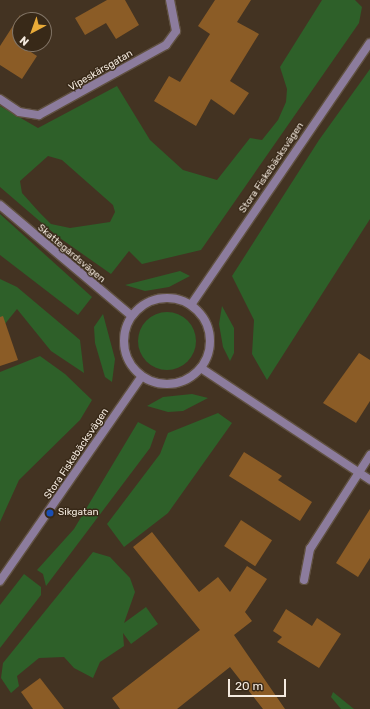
<!DOCTYPE html>
<html>
<head>
<meta charset="utf-8">
<style>
	body { margin:0 }
	#map { position:relative; width:370px; height:709px; overflow:hidden; background:#433322; font-family:Rubik,sans-serif }
	div>[style] { position:absolute }
	.green>* { inset:0; background:#2e6029 }
	.round { border-radius:50% }
	.building>* { inset:0; background:#8b5c26; transform-origin:0 0 }
	.roads { filter:drop-shadow(1px 0 #5f5040) drop-shadow(-1px 0 #5f5040) drop-shadow(0 1px #5f5040) drop-shadow(0 -1px #5f5040) }
	.minor>* { height:8px; margin:-4px; padding:0 4px; transform-origin:4px; border-radius:4px; background:#8c7c9d }
	.tertiary>* { height:8px; margin:-4px; padding:0 4px; transform-origin:4px; border-radius:4px; background:#8c7c9d }
	.tertiary>.ring { margin:-4px; padding:0; box-sizing:content-box; background:none; border:8px solid #8c7c9d; border-radius:50% }
	.dots>* { width:11px; height:11px; translate:-50% -50%; box-sizing:border-box; border:2px solid #382918; border-radius:50% }
	span { translate:-50% -50%; white-space:nowrap; text-align:center; line-height:1.15; -webkit-text-stroke:3px #382918; paint-order:stroke }
	.street-label { font-size:10px; color:#f4eadf }
	.poi-label { font-size:10px; color:#f4eadf }
	.left { translate:0 -50%; text-align:left }
	.north { position:absolute; left:12px; top:12px; width:40px; height:40px; box-sizing:border-box; background:#382918; border:1px solid #837668; border-radius:50%; rotate:221deg; font-size:11px; font-weight:700; line-height:16px; text-align:center; color:#f4eadf }
	.north::after { content:''; display:block; margin:auto; width:14px; height:18px; background:#e9ab38; clip-path:polygon(50% 0,100% 100%,50% 72%,0 100%) }
	.scale { position:absolute; left:228px; top:679px; width:58px; height:18px; box-sizing:border-box; border:2px solid #f4eadf; border-top:0; padding-left:5px; font-size:12px; line-height:14px; white-space:nowrap; color:#f4eadf; -webkit-text-stroke:3px #382918; paint-order:stroke }
</style>
</head>
<body>
<div id="map">
	<div class="green">
		<i style="clip-path:polygon(evenodd,322px 0,355px 0,362px 7px,359px 23px,201px 250px,142px 264px,129px 251px,111px 274px,57px 236px,0 187px,0 106px,38px 128px,117px 86px,150px 140px,183px 170px,217px 180px,250px 138px,262px 140px,278px 120px,286px 102px,287px 89px,280px 67px,322px 0,48px 156px,62px 160px,113px 205px,115px 212px,110px 222px,70px 228px,51px 224px,39px 212px,22px 193px,20px 181px,48px 156px)"></i>
		<i style="clip-path:polygon(370px 69px,370px 219px,267px 380px,252px 354px,254px 320px,232px 276px,319px 140px)"></i>
		<i style="clip-path:polygon(0 214px,92px 297px,78px 315px,0 255px)"></i>
		<i style="clip-path:polygon(180px 271px,190px 276px,169px 287px,145px 291px,125px 285px)"></i>
		<i style="clip-path:polygon(0 279px,17px 287px,80px 340px,84px 373px,51px 351px,17px 309px,0 330px)"></i>
		<i style="clip-path:polygon(222px 306px,234px 328px,234px 353px,230px 361px,223px 347px,219px 324px)"></i>
		<i class="round" style="left:138px;top:312px;width:58px;height:58px"></i>
		<i style="clip-path:polygon(103px 314px,115px 359px,112px 382px,105px 377px,95px 343px,94px 327px)"></i>
		<i style="clip-path:polygon(40px 356px,65px 374px,92px 400px,80px 420px,19px 480px,0 522px,0 372px)"></i>
		<i style="clip-path:polygon(192px 394px,208px 398px,183px 411px,168px 412px,147px 406px,163px 397px)"></i>
		<i style="clip-path:polygon(218px 413px,232px 423px,168px 513px,124px 547px,107px 524px,160px 454px,168px 433px)"></i>
		<i style="clip-path:polygon(138px 422px,156px 431px,150px 448px,46px 586px,43px 574px,37px 570px,74px 529px)"></i>
		<i style="clip-path:polygon(93px 552px,110px 557px,130px 578px,135px 592px,124px 623px,146px 607px,158px 624px,131px 644px,123px 633px,124px 646px,100px 662px,93px 678px,74px 668px,64px 657px,39px 658px,17px 676px,19px 686px,11px 693px,1px 678px,3px 663px)"></i>
		<i style="clip-path:polygon(24px 574px,41px 587px,41px 595px,0 648px,0 605px)"></i>
		<i style="clip-path:polygon(333px 692px,354px 709px,341px 709px,331px 697px)"></i>
	</div>
	<div class="building">
		<i style="clip-path:polygon(107px 0,125px 0,139px 25px,116px 39px,106px 23px,85px 35px,75px 18px)"></i>
		<i style="clip-path:polygon(215px 0,251px 0,237px 22px,259px 34px,230px 81px,249px 93px,234px 115px,211px 99px,196px 126px,154px 101px,169px 76px,180px 82px,210px 34px,198px 26px)"></i>
		<i style="clip-path:polygon(20px 15px,20px 45px,37px 56px,22px 79px,0 65px,0 46px)"></i>
		<i style="clip-path:polygon(3px 316px,18px 360px,0 366px,0 317px)"></i>
		<i style="clip-path:polygon(359px 353px,370px 360px,370px 401px,356px 423px,323px 403px)"></i>
		<i style="clip-path:polygon(244px 452px,282px 476px,278px 480px,312px 502px,300px 521px,229px 476px)"></i>
		<i style="clip-path:polygon(370px 509px,370px 558px,358px 577px,336px 563px)"></i>
		<i style="left:241px;top:520px;width:37px;height:31px;rotate:33deg"></i>
		<i style="clip-path:polygon(152px 532px,199px 592px,218px 577px,230px 592px,247px 566px,267px 579px,245px 612px,252px 621px,234px 635px,285px 709px,263px 709px,230px 667px,177px 709px,120px 709px,112px 698px,200px 630px,133px 547px)"></i>
		<i style="clip-path:polygon(286px 609px,312px 626px,317px 618px,341px 634px,319px 668px,277px 642px,282px 637px,273px 631px)"></i>
		<i style="clip-path:polygon(40px 678px,64px 709px,33px 709px,21px 692px)"></i>
	</div>
	<div class="roads">
		<div class="minor">
			<i style="left:0;top:99px;width:23px;rotate:34deg"></i>
			<i style="left:19px;top:112px;width:20px;rotate:9deg"></i>
			<i style="left:39px;top:115px;width:145px;rotate:-28.9deg"></i>
			<i style="left:166px;top:45px;width:17px;rotate:-54deg"></i>
			<i style="left:176px;top:31px;width:32px;rotate:-101deg"></i>
			<i style="left:201px;top:368px;width:203px;rotate:33.5deg"></i>
			<i style="left:304px;top:580px;width:32px;rotate:-79deg"></i>
			<i style="left:310px;top:549px;width:112px;rotate:-57.4deg"></i>
		</div>
		<div class="tertiary">
			<i style="left:0;top:205px;width:172px;rotate:40.1deg"></i>
			<i class="ring" style="left:124px;top:298px;width:78px;height:78px"></i>
			<i style="left:191px;top:305px;width:317px;rotate:-55.7deg"></i>
			<i style="left:0;top:581px;width:249px;rotate:-55.3deg"></i>
		</div>
	</div>
	<div class="dots">
		<i style="left:50px;top:513px;background:#1a4fb4"></i>
	</div>
	<div class="street-label">
		<span style="left:101px;top:71px;rotate:-30deg">Vipeskärsgatan</span>
		<span style="left:272px;top:168px;rotate:-56deg">Stora Fiskebäcksvägen</span>
		<span style="left:71px;top:254px;rotate:40deg">Skattegårdsvägen</span>
		<span style="left:77px;top:454px;rotate:-56deg">Stora Fiskebäcksvägen</span>
	</div>
	<div class="poi-label">
		<span class="left" style="left:58px;top:513px">Sikgatan</span>
	</div>
	<div class="north">N</div>
	<div class="scale">20 m</div>
</div>
</body>
</html>
